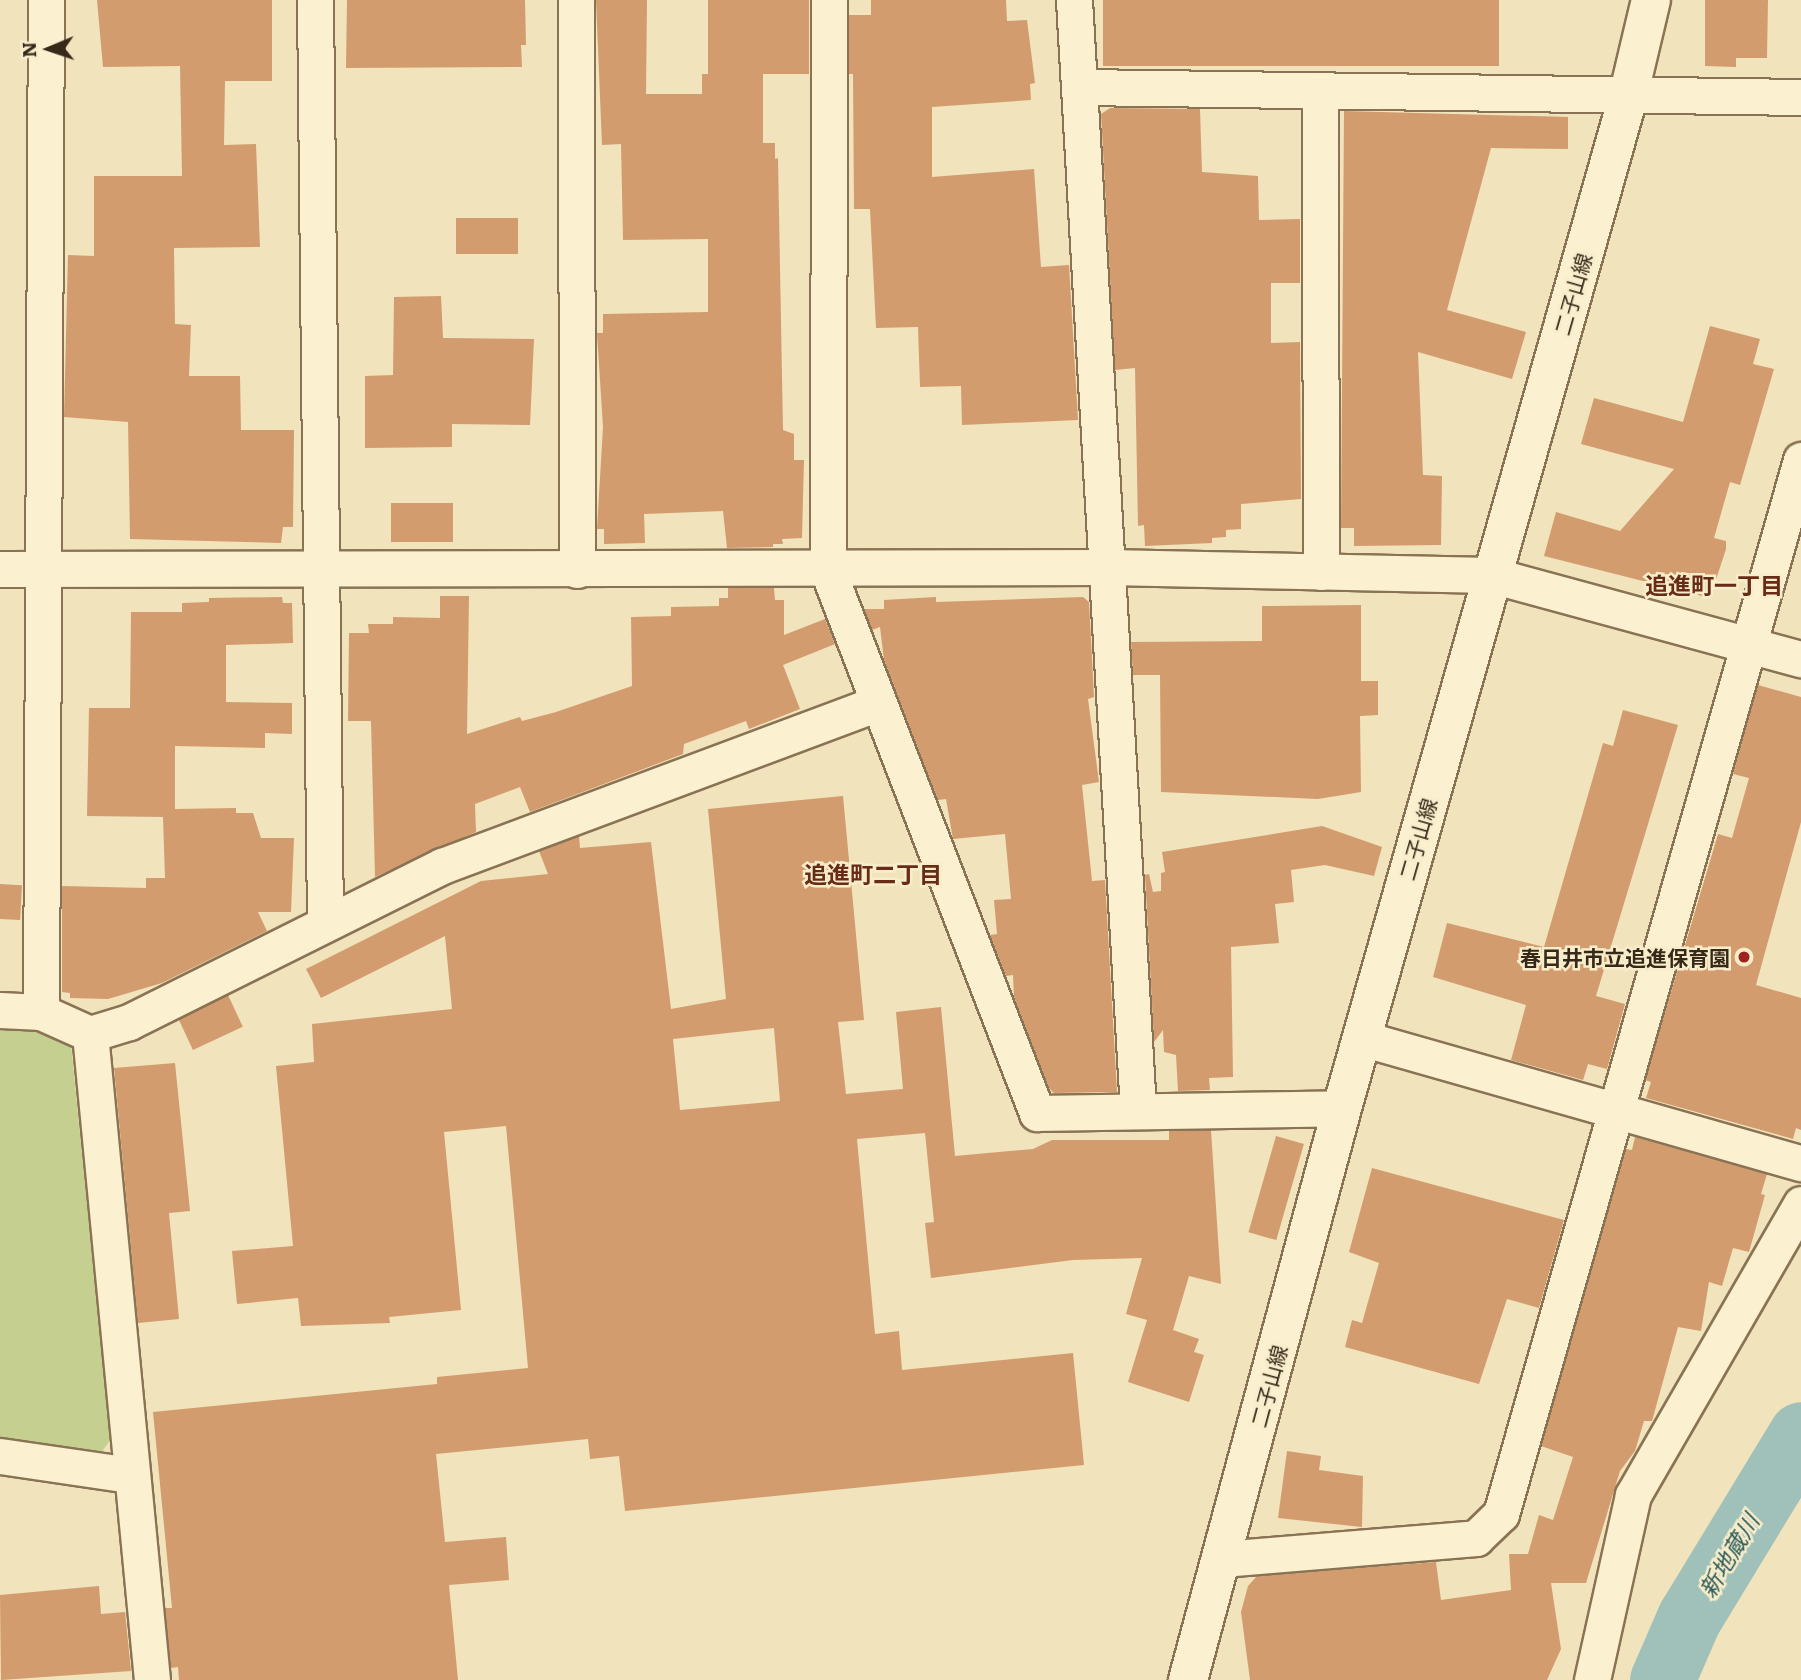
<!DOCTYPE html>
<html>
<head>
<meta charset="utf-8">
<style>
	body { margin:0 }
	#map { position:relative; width:1801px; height:1680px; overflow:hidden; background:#f1e3bb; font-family:Literata,"Noto Sans JP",serif }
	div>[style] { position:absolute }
	.green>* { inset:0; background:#c5cf8f }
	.river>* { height:65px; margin:-32.5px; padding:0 32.5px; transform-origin:32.5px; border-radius:32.5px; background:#a0c1b9 }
	.building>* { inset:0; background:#d29c6e; transform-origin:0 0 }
	.roads { filter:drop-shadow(2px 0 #897354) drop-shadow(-2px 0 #897354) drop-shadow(0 2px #897354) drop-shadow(0 -2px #897354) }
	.street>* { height:35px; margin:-17.5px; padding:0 17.5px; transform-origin:17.5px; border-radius:17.5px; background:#fbf0cf }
	.secondary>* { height:38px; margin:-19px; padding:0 19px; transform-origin:19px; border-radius:19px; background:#fbf0cf }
	.dots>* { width:19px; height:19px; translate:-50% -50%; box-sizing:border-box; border:4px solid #f8edcb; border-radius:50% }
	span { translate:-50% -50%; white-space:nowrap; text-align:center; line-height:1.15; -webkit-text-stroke:5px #f8edcb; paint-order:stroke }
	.street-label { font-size:21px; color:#37291a }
	.poi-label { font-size:21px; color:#37291a; font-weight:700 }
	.right { translate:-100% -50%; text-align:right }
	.neighbourhood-label { font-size:23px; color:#672b16; font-weight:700 }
	.water-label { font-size:23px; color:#285857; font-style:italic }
	.north { position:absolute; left:14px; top:14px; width:70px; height:70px; -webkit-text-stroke:5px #f8edcb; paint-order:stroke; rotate:268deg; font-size:19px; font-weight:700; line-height:28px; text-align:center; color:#37291a }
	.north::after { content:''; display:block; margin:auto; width:24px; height:32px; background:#37291a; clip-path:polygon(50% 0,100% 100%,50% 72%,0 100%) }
</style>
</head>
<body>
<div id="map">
	<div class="green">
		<i style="clip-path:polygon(0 1027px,58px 1032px,71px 1045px,111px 1439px,101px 1453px,0 1439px)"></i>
	</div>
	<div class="river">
		<i style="left:1662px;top:1680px;width:68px;rotate:-66.5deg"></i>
		<i style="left:1689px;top:1618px;width:215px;rotate:-58.7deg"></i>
	</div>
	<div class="building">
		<i style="clip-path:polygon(97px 0,272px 0,272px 81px,225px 81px,224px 145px,256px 144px,260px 247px,174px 248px,175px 324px,191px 325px,189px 376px,240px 376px,241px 430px,294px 430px,293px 527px,283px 527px,281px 543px,130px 539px,128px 422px,64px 417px,68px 255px,94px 256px,94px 176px,182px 176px,180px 66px,103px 67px)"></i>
		<i style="clip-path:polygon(347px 0,525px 0,526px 45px,521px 45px,522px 67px,346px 68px)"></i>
		<i style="clip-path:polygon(596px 0,647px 0,646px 94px,702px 94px,702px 74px,708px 74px,708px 0,809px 0,809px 74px,763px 74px,763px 143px,775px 143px,775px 159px,778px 158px,783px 430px,794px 434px,794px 460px,804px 460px,802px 538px,782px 539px,783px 544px,773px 544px,773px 547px,727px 548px,723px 511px,644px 514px,645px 543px,604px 544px,604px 529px,597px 529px,603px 427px,597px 333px,603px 333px,603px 314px,708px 312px,708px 239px,623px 240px,621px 144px,602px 145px)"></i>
		<i style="clip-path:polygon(871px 0,1006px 0,1007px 21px,1027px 20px,1035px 83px,1030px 84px,1031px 100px,932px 107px,932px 177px,1034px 169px,1041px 267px,1069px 265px,1078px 420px,962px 425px,961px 386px,920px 387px,918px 327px,876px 328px,870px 209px,854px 209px,853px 74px,849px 74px,849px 15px,871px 15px)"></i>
		<i style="left:1103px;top:0;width:396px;height:66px"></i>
		<i style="clip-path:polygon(1705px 0,1768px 0,1767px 58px,1736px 58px,1736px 67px,1705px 66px)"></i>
		<i style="clip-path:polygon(1110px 108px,1200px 109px,1202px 172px,1258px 176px,1259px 220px,1300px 219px,1300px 283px,1271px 283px,1271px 343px,1300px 342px,1301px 499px,1241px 504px,1241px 529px,1226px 530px,1226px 537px,1212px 538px,1212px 543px,1145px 546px,1144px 525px,1138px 526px,1135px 368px,1115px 370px,1101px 114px)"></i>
		<i style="clip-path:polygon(1344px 111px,1568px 117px,1568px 149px,1491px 148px,1447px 310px,1526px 332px,1512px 379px,1418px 352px,1423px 475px,1442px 476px,1441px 545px,1354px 546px,1354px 528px,1341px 528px)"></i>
		<i style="left:456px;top:218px;width:62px;height:36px"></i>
		<i style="clip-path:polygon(441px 296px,443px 338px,534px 339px,530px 425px,452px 424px,452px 447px,365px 448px,365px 376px,393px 375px,394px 297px)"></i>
		<i style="clip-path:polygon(1710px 326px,1760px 339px,1753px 364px,1774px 369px,1740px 485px,1730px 482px,1714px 538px,1726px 541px,1726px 549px,1710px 598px,1544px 556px,1556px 512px,1620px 531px,1674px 469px,1581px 444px,1594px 398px,1683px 422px)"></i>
		<i style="left:453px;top:503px;width:39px;height:62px;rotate:90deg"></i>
		<i style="clip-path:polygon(728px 588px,774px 588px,775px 600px,784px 600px,784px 635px,825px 619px,835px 644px,783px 665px,800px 709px,749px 729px,746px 721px,684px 744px,683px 754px,530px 812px,520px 787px,475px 804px,476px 832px,375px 877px,371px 721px,348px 721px,349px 633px,369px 633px,368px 624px,393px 624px,393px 617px,440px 618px,440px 596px,469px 596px,467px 734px,520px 717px,522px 721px,556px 712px,632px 686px,631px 617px,671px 616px,671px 607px,719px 606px,719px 598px,728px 598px)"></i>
		<i style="clip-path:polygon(282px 597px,283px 603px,292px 603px,293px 643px,226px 645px,226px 702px,292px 703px,292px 734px,265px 733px,265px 748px,175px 746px,175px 809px,236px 808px,236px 813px,253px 813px,261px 838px,294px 838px,291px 912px,258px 912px,267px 931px,162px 983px,108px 999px,70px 998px,70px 993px,62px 992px,62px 886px,146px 888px,146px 878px,165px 878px,163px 817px,87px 816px,89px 708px,130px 708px,131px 612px,182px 612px,182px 603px,209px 602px,209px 598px)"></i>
		<i style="clip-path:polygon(936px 597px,936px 602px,1083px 597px,1089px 602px,1094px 697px,1088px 699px,1099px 782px,1082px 785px,1092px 881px,1105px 880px,1117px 1092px,1054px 1093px,1049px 1088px,1014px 997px,1013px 975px,1006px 976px,990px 935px,997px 934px,994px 900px,1011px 899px,1005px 834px,953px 839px,946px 799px,938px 800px,884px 660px,880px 627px,872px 630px,864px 609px,884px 609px,884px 600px)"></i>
		<i style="clip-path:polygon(1361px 605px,1361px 681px,1378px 681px,1378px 715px,1360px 716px,1361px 792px,1318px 799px,1161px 792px,1160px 675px,1133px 675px,1131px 642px,1262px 641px,1262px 606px)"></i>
		<i style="clip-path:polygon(1758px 685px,1801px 697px,1801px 822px,1756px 985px,1801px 998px,1801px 1130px,1796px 1128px,1793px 1139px,1646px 1098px,1651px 1082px,1645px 1080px,1718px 834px,1732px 838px,1749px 778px,1733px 774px)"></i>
		<i style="clip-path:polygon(1623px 710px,1678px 725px,1596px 996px,1625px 1004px,1607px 1069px,1588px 1064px,1583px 1080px,1511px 1060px,1526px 1005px,1433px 977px,1447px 923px,1544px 947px,1603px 743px,1613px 746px)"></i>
		<i style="clip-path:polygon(evenodd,843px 796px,864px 1020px,838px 1022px,846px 1094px,903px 1089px,896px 1012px,941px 1007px,955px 1156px,1033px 1149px,1052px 1140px,1169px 1140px,1169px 1131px,1211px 1130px,1221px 1284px,1189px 1276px,1173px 1330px,1199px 1339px,1194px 1352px,1204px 1355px,1189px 1402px,1128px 1382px,1147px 1320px,1126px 1314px,1142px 1258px,1073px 1260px,931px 1278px,925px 1223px,934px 1222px,925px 1133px,857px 1139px,875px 1334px,899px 1331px,902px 1370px,1073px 1353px,1084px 1465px,625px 1511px,619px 1456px,590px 1459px,588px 1439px,436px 1454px,445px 1542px,506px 1537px,509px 1580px,449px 1585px,458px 1680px,179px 1680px,178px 1667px,171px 1668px,165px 1608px,172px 1608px,153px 1412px,437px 1384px,437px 1377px,528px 1368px,506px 1126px,444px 1132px,461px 1310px,389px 1317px,390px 1323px,301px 1326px,298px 1298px,237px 1304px,232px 1251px,293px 1246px,276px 1066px,314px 1062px,312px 1024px,452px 1009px,445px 936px,321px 998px,306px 969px,481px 881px,548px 874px,539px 851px,579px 836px,580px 848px,651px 842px,671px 1009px,726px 999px,708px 809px,843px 796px,774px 1028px,780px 1101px,680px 1110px,673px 1039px,774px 1028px)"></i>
		<i style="clip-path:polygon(1322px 826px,1382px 847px,1374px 876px,1325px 865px,1291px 870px,1294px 902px,1275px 904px,1279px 943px,1231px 947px,1233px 1077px,1209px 1078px,1210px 1090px,1178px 1091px,1176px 1055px,1164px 1052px,1163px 1030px,1154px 1042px,1145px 875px,1149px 874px,1153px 892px,1161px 891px,1161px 873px,1165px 872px,1162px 852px)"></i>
		<i style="left:0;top:884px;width:22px;height:35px;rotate:3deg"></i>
		<i style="left:228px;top:995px;width:35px;height:55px;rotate:65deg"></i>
		<i style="clip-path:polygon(175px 1063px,190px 1211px,169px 1213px,179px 1319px,138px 1323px,114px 1068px)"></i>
		<i style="left:1276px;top:1136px;width:29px;height:100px;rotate:16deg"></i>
		<i style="clip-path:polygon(1635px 1137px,1767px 1174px,1761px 1194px,1765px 1195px,1749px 1252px,1733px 1248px,1722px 1286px,1709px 1282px,1701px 1331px,1678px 1327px,1652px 1421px,1644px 1421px,1635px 1451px,1620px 1471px,1586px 1583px,1551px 1583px,1561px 1649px,1547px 1680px,1250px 1680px,1241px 1612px,1248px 1586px,1257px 1576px,1436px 1562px,1441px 1600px,1511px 1590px,1509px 1554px,1528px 1554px,1539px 1515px,1553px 1520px,1573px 1457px,1541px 1446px,1626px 1149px,1632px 1150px)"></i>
		<i style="clip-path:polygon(1372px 1168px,1564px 1220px,1539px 1308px,1507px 1299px,1479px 1384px,1345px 1347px,1352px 1320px,1362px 1323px,1379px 1263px,1349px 1252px)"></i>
		<i style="clip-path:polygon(1287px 1451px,1321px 1456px,1319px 1470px,1363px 1476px,1362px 1527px,1278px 1518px)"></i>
		<i style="clip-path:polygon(99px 1586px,101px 1614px,125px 1612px,131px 1671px,1px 1680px,0 1595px)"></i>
	</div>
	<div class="roads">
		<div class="street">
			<i style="left:315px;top:0;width:922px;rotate:89.38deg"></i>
			<i style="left:576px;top:0;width:570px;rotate:89.9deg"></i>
			<i style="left:829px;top:0;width:571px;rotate:90.1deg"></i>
			<i style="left:828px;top:571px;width:581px;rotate:68.91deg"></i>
			<i style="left:1037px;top:1113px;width:305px;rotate:-0.9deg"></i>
			<i style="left:1074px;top:0;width:1112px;rotate:86.7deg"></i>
			<i style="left:1079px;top:87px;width:722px;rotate:0.79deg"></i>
			<i style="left:1320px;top:91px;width:481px;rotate:89.9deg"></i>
			<i style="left:0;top:569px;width:1108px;rotate:-0.1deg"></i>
			<i style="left:1108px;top:567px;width:383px;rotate:1.2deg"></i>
			<i style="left:1491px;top:575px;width:321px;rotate:15.2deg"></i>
			<i style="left:0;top:1010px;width:41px;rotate:2.8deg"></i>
			<i style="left:41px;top:1012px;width:54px;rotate:24.2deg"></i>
			<i style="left:41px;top:1012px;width:1012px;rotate:-89.72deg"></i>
			<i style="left:1361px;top:1038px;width:457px;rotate:15.9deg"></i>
			<i style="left:0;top:1456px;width:132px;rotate:8.3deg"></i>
			<i style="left:1222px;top:1559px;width:255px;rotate:-4.7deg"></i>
			<i style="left:1476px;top:1538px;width:35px;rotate:-44deg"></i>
			<i style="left:1501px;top:1514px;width:1096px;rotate:-74.11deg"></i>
			<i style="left:152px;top:1680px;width:649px;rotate:-95.48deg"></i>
			<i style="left:90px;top:1034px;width:41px;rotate:-17.1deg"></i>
			<i style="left:129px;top:1022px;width:350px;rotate:-26.5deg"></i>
			<i style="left:442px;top:866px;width:465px;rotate:-20.5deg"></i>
			<i style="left:1592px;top:1680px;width:189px;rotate:-77.5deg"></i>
			<i style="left:1633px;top:1495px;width:336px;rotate:-60deg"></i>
		</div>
		<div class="secondary">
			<i style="left:1188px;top:1680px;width:592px;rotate:-74.93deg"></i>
			<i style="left:1342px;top:1108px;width:1051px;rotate:-74.2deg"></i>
			<i style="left:1628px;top:97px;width:100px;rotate:-76.7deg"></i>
		</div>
	</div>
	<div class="dots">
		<i style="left:1744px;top:957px;background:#9c2420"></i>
	</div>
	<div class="street-label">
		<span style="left:1572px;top:294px;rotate:-74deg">二子山線</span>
		<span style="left:1417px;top:839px;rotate:-74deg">二子山線</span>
		<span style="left:1268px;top:1386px;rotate:-75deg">二子山線</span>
	</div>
	<div class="poi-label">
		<span class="right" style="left:1730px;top:957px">春日井市立追進保育園</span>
	</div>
	<div class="neighbourhood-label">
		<span style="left:1714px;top:584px">追進町一丁目</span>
		<span style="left:873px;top:873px">追進町二丁目</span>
	</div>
	<div class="water-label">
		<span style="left:1728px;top:1555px;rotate:-59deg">新地蔵川</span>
	</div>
	<div class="north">N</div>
</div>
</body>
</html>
